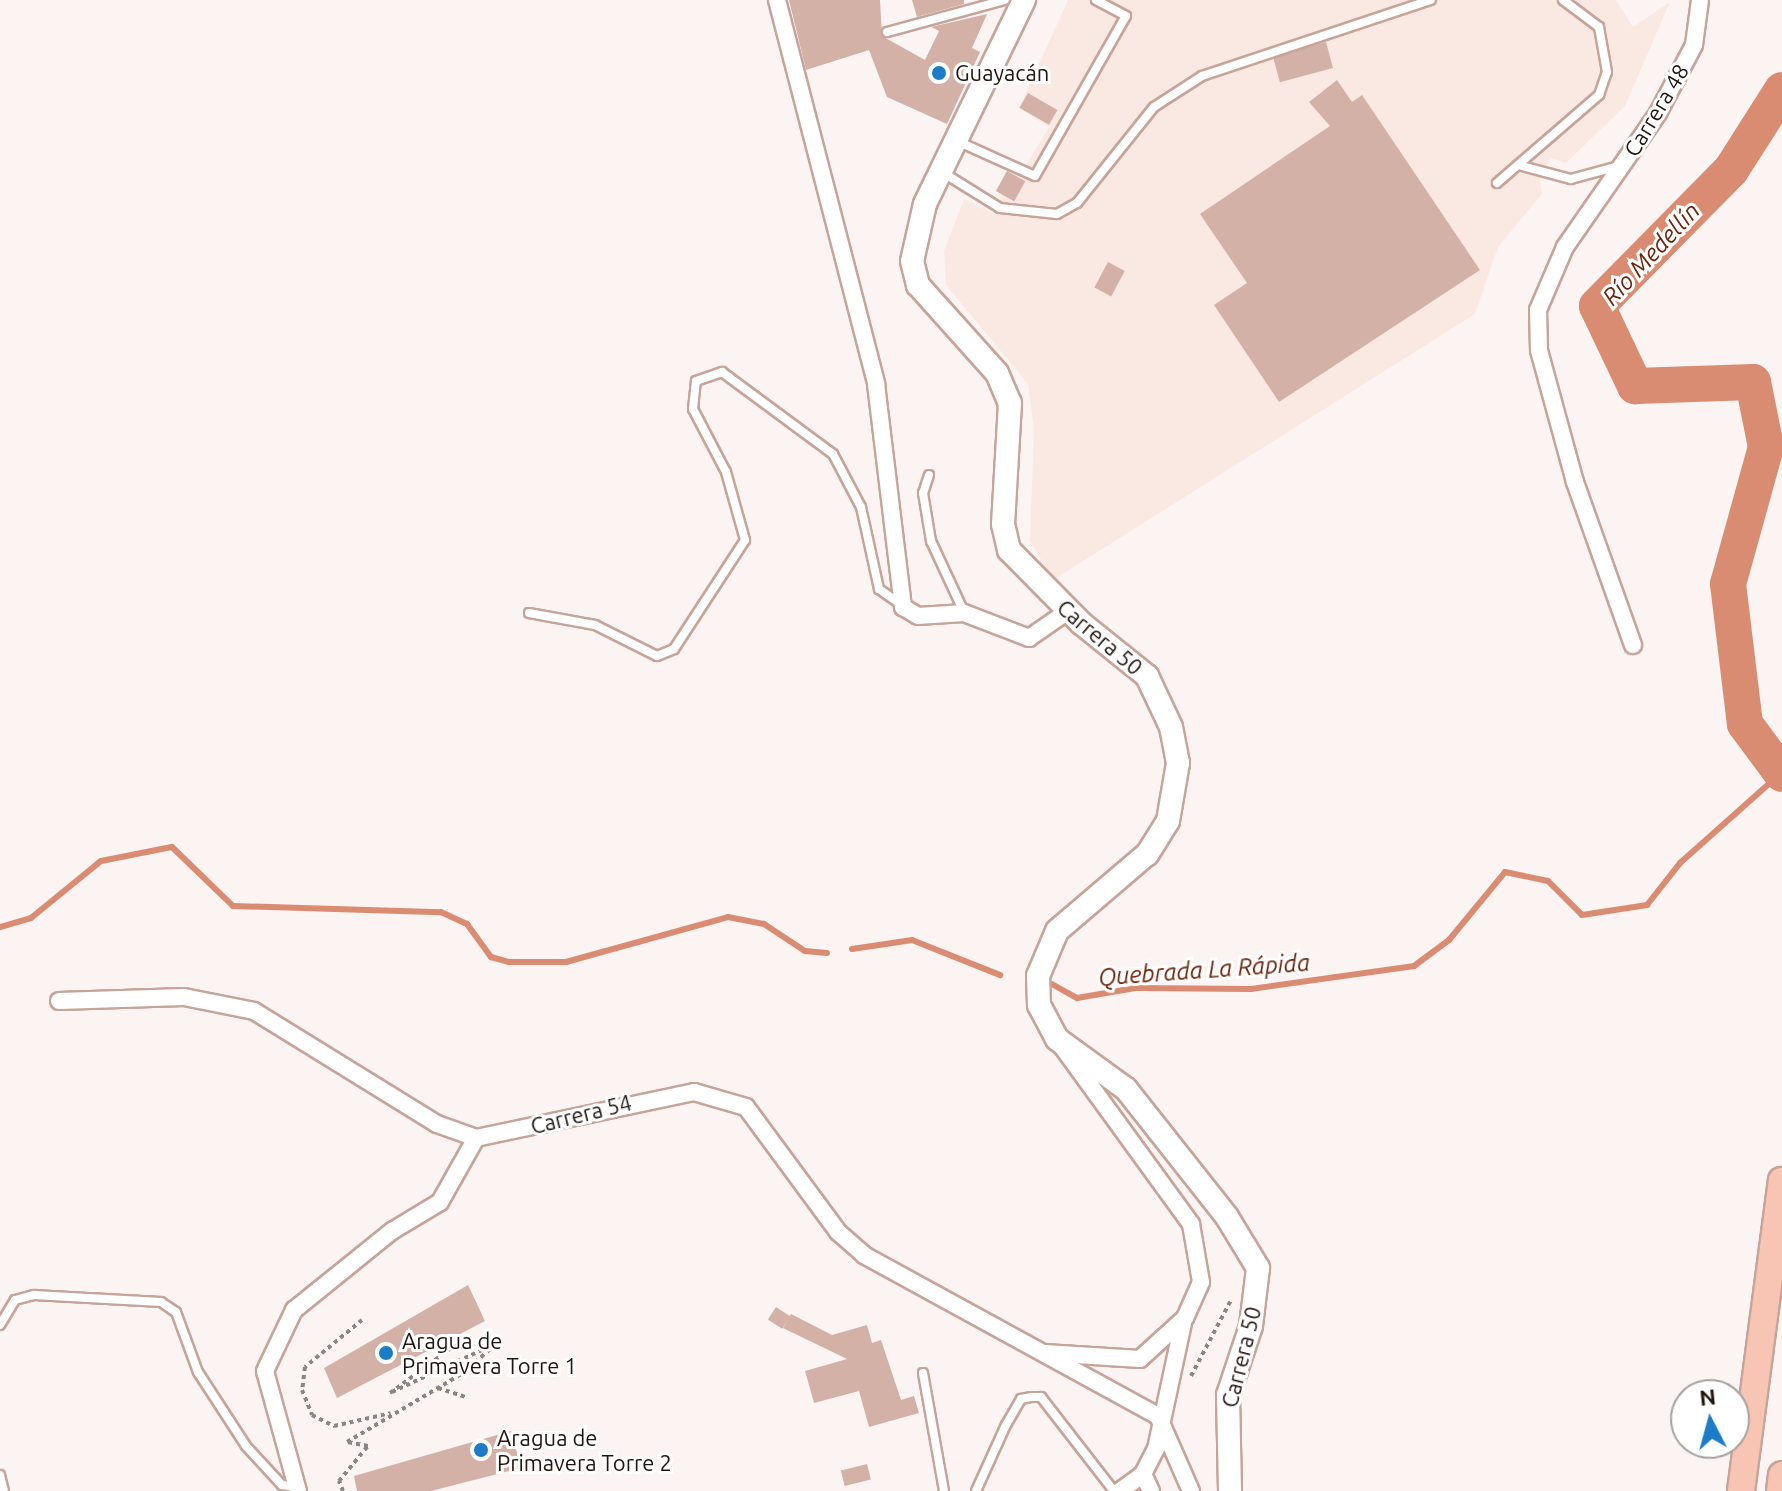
<!DOCTYPE html>
<html>
<head>
<meta charset="utf-8">
<style>
	body { margin:0 }
	#map { position:relative; width:1782px; height:1491px; overflow:hidden; background:#fcf4f2; font-family:Ubuntu,sans-serif }
	div>[style] { position:absolute }
	.built>* { inset:0; background:#fae8e2 }
	.stream>* { height:6px; margin:-3px; padding:0 3px; transform-origin:3px; border-radius:3px; background:#da8c73 }
	.river>* { height:36px; margin:-18px; padding:0 18px; transform-origin:18px; border-radius:18px; background:#da8c73 }
	.building>* { inset:0; background:#d4b1a6; transform-origin:0 0 }
	.path>* { height:4px; margin-top:-2px; transform-origin:0; background:repeating-linear-gradient(90deg,#8e8481 0 4px,transparent 0 8px) }
	.roads { filter:drop-shadow(2px 0 #c6a499) drop-shadow(-2px 0 #c6a499) drop-shadow(0 2px #c6a499) drop-shadow(0 -2px #c6a499) }
	.service>* { height:8px; margin:-4px; padding:0 4px; transform-origin:4px; border-radius:4px; background:#fff }
	.minor>* { height:16px; margin:-8px; padding:0 8px; transform-origin:8px; border-radius:8px; background:#fff }
	.secondary>* { height:22px; margin:-11px; padding:0 11px; transform-origin:11px; border-radius:11px; background:#fff }
	.trunk>* { height:26px; margin:-13px; padding:0 13px; transform-origin:13px; border-radius:13px; background:#f8c4b4 }
	.dots>* { width:22px; height:22px; translate:-50% -50%; box-sizing:border-box; border:4px solid #fff; border-radius:50% }
	span { translate:-50% -50%; white-space:nowrap; text-align:center; line-height:1.15; -webkit-text-stroke:6px #fff; paint-order:stroke }
	.poi-label { font-size:22px; color:#201410 }
	.left { translate:0 -50%; text-align:left }
	.street-label { font-size:22px; color:#201410 }
	.water-label { font-size:24px; color:#6c260d; font-style:italic }
	.north { position:absolute; left:1670px; top:1379px; width:80px; height:80px; box-sizing:border-box; background:#fff; border:2px solid #a6a19f; border-radius:50%; rotate:354deg; font-size:22px; font-weight:700; line-height:32px; text-align:center; color:#201410 }
	.north::after { content:''; display:block; margin:auto; width:28px; height:36px; background:#1d7cc8; clip-path:polygon(50% 0,100% 100%,50% 72%,0 100%) }
</style>
</head>
<body>
<div id="map">
	<div class="built">
		<i style="clip-path:polygon(1068px 0,1616px 0,1633px 27px,1670px 2px,1625px 106px,1566px 163px,1551px 158px,1540px 180px,1542px 194px,1498px 247px,1475px 314px,1053px 580px,1030px 541px,1034px 429px,1028px 384px,946px 285px,944px 251px,964px 199px,996px 215px,1007px 171px,1019px 177px,1049px 127px,1019px 108px)"></i>
	</div>
	<div class="stream">
		<i style="left:0;top:927px;width:32px;rotate:-16deg"></i>
		<i style="left:31px;top:918px;width:90px;rotate:-39.2deg"></i>
		<i style="left:101px;top:861px;width:72px;rotate:-11.2deg"></i>
		<i style="left:172px;top:847px;width:85px;rotate:44deg"></i>
		<i style="left:233px;top:906px;width:208px;rotate:1.7deg"></i>
		<i style="left:441px;top:912px;width:29px;rotate:25deg"></i>
		<i style="left:467px;top:924px;width:41px;rotate:54deg"></i>
		<i style="left:491px;top:957px;width:19px;rotate:16deg"></i>
		<i style="left:509px;top:962px;width:57px"></i>
		<i style="left:566px;top:962px;width:168px;rotate:-15.5deg"></i>
		<i style="left:728px;top:917px;width:37px;rotate:11deg"></i>
		<i style="left:764px;top:924px;width:49px;rotate:33.4deg"></i>
		<i style="left:805px;top:951px;width:22px;rotate:5deg"></i>
		<i style="left:852px;top:949px;width:61px;rotate:-8.5deg"></i>
		<i style="left:912px;top:940px;width:95px;rotate:21.7deg"></i>
		<i style="left:1050px;top:983px;width:31px;rotate:29deg"></i>
		<i style="left:1077px;top:998px;width:59px;rotate:-9.8deg"></i>
		<i style="left:1135px;top:988px;width:116px;rotate:0.5deg"></i>
		<i style="left:1251px;top:989px;width:165px;rotate:-8deg"></i>
		<i style="left:1414px;top:966px;width:44px;rotate:-36.6deg"></i>
		<i style="left:1449px;top:940px;width:88px;rotate:-50.5deg"></i>
		<i style="left:1505px;top:872px;width:44px;rotate:11.8deg"></i>
		<i style="left:1548px;top:881px;width:48px;rotate:45deg"></i>
		<i style="left:1582px;top:915px;width:66px;rotate:-8.7deg"></i>
		<i style="left:1647px;top:905px;width:53px;rotate:-51.8deg"></i>
		<i style="left:1680px;top:863px;width:135px;rotate:-41.7deg"></i>
	</div>
	<div class="river">
		<i style="left:1782px;top:90px;width:95px;rotate:122.5deg"></i>
		<i style="left:1731px;top:170px;width:191px;rotate:134.6deg"></i>
		<i style="left:1597px;top:306px;width:89px;rotate:64.6deg"></i>
		<i style="left:1635px;top:386px;width:118px;rotate:-1.9deg"></i>
		<i style="left:1753px;top:382px;width:66px;rotate:78.7deg"></i>
		<i style="left:1766px;top:447px;width:142px;rotate:105.5deg"></i>
		<i style="left:1728px;top:584px;width:141px;rotate:83.1deg"></i>
		<i style="left:1745px;top:724px;width:62px;rotate:53.5deg"></i>
	</div>
	<div class="building">
		<i style="clip-path:polygon(789px 0,880px 0,882px 36px,925px 60px,939px 31px,931px 27px,987px 14px,972px 48px,980px 52px,947px 124px,887px 97px,869px 50px,806px 70px)"></i>
		<i style="clip-path:polygon(912px 0,964px 0,964px 4px,917px 17px)"></i>
		<i style="left:1326px;top:42px;width:27px;height:55px;rotate:75deg"></i>
		<i style="clip-path:polygon(1337px 80px,1352px 102px,1362px 95px,1480px 270px,1279px 402px,1214px 305px,1247px 283px,1200px 214px,1330px 126px,1309px 102px)"></i>
		<i style="left:1028px;top:93px;width:34px;height:17px;rotate:30deg"></i>
		<i style="left:1007px;top:171px;width:21px;height:23px;rotate:29deg"></i>
		<i style="left:1108px;top:262px;width:19px;height:29px;rotate:28deg"></i>
		<i style="clip-path:polygon(468px 1285px,485px 1321px,337px 1398px,324px 1368px)"></i>
		<i style="left:776px;top:1307px;width:17px;height:15px;rotate:33deg"></i>
		<i style="clip-path:polygon(791px 1314px,832px 1335px,867px 1325px,872px 1343px,881px 1340px,901px 1400px,914px 1396px,919px 1413px,869px 1427px,859px 1391px,814px 1403px,805px 1371px,847px 1359px,783px 1328px)"></i>
		<i style="clip-path:polygon(511px 1431px,521px 1468px,431px 1491px,357px 1491px,354px 1476px)"></i>
		<i style="left:867px;top:1464px;width:16px;height:27px;rotate:76deg"></i>
	</div>
	<div class="path">
		<i style="left:362px;top:1320px;width:74px;rotate:140.5deg"></i>
		<i style="left:305px;top:1367px;width:23px;rotate:97deg"></i>
		<i style="left:302px;top:1390px;width:27px;rotate:68deg"></i>
		<i style="left:312px;top:1415px;width:25px;rotate:27deg"></i>
		<i style="left:334px;top:1426px;width:58px;rotate:-12.8deg"></i>
		<i style="left:1191px;top:1376px;width:86px;rotate:-62.2deg"></i>
		<i style="left:438px;top:1388px;width:32px;rotate:18deg"></i>
		<i style="left:347px;top:1442px;width:135px;rotate:-30.7deg"></i>
		<i style="left:463px;top:1373px;width:45px;rotate:-41.4deg"></i>
		<i style="left:497px;top:1343px;width:118px;rotate:155deg"></i>
		<i style="left:390px;top:1393px;width:79px;rotate:-36.3deg"></i>
		<i style="left:454px;top:1346px;width:9px;rotate:-111deg"></i>
		<i style="left:343px;top:1491px;width:11px;rotate:-112deg"></i>
		<i style="left:339px;top:1481px;width:45px;rotate:-50.4deg"></i>
		<i style="left:368px;top:1446px;width:21px;rotate:-169deg"></i>
	</div>
	<div class="roads">
		<div class="service">
			<i style="left:887px;top:32px;width:122px;rotate:-15.2deg"></i>
			<i style="left:957px;top:141px;width:85px;rotate:24.2deg"></i>
			<i style="left:1035px;top:176px;width:184px;rotate:-60.4deg"></i>
			<i style="left:1126px;top:16px;width:34px;rotate:-152deg"></i>
			<i style="left:1518px;top:165px;width:55px;rotate:14.8deg"></i>
			<i style="left:1571px;top:179px;width:50px;rotate:-15.2deg"></i>
			<i style="left:942px;top:172px;width:68px;rotate:31.8deg"></i>
			<i style="left:1000px;top:208px;width:57px;rotate:6deg"></i>
			<i style="left:1057px;top:214px;width:23px;rotate:-29deg"></i>
			<i style="left:1077px;top:203px;width:123px;rotate:-51.3deg"></i>
			<i style="left:1154px;top:107px;width:57px;rotate:-32.9deg"></i>
			<i style="left:1202px;top:76px;width:241px;rotate:-18.4deg"></i>
			<i style="left:1497px;top:183px;width:135px;rotate:-40.8deg"></i>
			<i style="left:1599px;top:95px;width:24px;rotate:-71deg"></i>
			<i style="left:1607px;top:72px;width:46px;rotate:-100.1deg"></i>
			<i style="left:1599px;top:27px;width:45px;rotate:-143.1deg"></i>
			<i style="left:929px;top:475px;width:19px;rotate:108deg"></i>
			<i style="left:923px;top:493px;width:49px;rotate:80.5deg"></i>
			<i style="left:931px;top:541px;width:78px;rotate:65.1deg"></i>
			<i style="left:529px;top:613px;width:67px;rotate:10.3deg"></i>
			<i style="left:595px;top:625px;width:69px;rotate:26.6deg"></i>
			<i style="left:657px;top:656px;width:18px;rotate:-22deg"></i>
			<i style="left:674px;top:649px;width:130px;rotate:-56.9deg"></i>
			<i style="left:745px;top:540px;width:71px;rotate:-105.6deg"></i>
			<i style="left:726px;top:472px;width:71px;rotate:-117.6deg"></i>
			<i style="left:693px;top:409px;width:28px;rotate:-84deg"></i>
			<i style="left:696px;top:381px;width:28px;rotate:-19deg"></i>
			<i style="left:722px;top:372px;width:138px;rotate:36.5deg"></i>
			<i style="left:833px;top:454px;width:60px;rotate:62.2deg"></i>
			<i style="left:861px;top:507px;width:84px;rotate:77.6deg"></i>
			<i style="left:879px;top:589px;width:29px;rotate:35deg"></i>
			<i style="left:0;top:1325px;width:29px;rotate:-59deg"></i>
			<i style="left:15px;top:1300px;width:20px;rotate:-15deg"></i>
			<i style="left:34px;top:1295px;width:127px;rotate:3.2deg"></i>
			<i style="left:161px;top:1302px;width:18px;rotate:34deg"></i>
			<i style="left:176px;top:1312px;width:64px;rotate:69.9deg"></i>
			<i style="left:198px;top:1372px;width:88px;rotate:57deg"></i>
			<i style="left:246px;top:1446px;width:53px;rotate:47.3deg"></i>
			<i style="left:282px;top:1485px;width:14px;rotate:8deg"></i>
			<i style="left:923px;top:1373px;width:120px;rotate:79.9deg"></i>
			<i style="left:0;top:1475px;width:16px;rotate:76deg"></i>
			<i style="left:976px;top:1491px;width:72px;rotate:-65.6deg"></i>
			<i style="left:1006px;top:1425px;width:30px;rotate:-60deg"></i>
			<i style="left:1021px;top:1399px;width:10px;rotate:-11deg"></i>
			<i style="left:1031px;top:1397px;width:10px"></i>
			<i style="left:1041px;top:1397px;width:119px;rotate:52.2deg"></i>
		</div>
		<div class="minor">
			<i style="left:777px;top:0;width:397px;rotate:75.5deg"></i>
			<i style="left:876px;top:384px;width:225px;rotate:83.1deg"></i>
			<i style="left:903px;top:607px;width:17px;rotate:31deg"></i>
			<i style="left:918px;top:616px;width:46px;rotate:-3.7deg"></i>
			<i style="left:964px;top:613px;width:70px;rotate:21deg"></i>
			<i style="left:1029px;top:638px;width:47px;rotate:-34.7deg"></i>
			<i style="left:1633px;top:645px;width:173px;rotate:-109.6deg"></i>
			<i style="left:1575px;top:482px;width:137px;rotate:-105.3deg"></i>
			<i style="left:1539px;top:350px;width:40px;rotate:-91.4deg"></i>
			<i style="left:1538px;top:310px;width:69px;rotate:-66.8deg"></i>
			<i style="left:1565px;top:247px;width:163px;rotate:-55.2deg"></i>
			<i style="left:1658px;top:113px;width:77px;rotate:-62.1deg"></i>
			<i style="left:1694px;top:45px;width:45px;rotate:-82.4deg"></i>
			<i style="left:59px;top:1001px;width:125px;rotate:-1.8deg"></i>
			<i style="left:184px;top:997px;width:71px;rotate:11.3deg"></i>
			<i style="left:254px;top:1011px;width:215px;rotate:31.7deg"></i>
			<i style="left:437px;top:1124px;width:41px;rotate:19.7deg"></i>
			<i style="left:1045px;top:1353px;width:95px;rotate:3.6deg"></i>
			<i style="left:1140px;top:1359px;width:61px;rotate:-42.3deg"></i>
			<i style="left:1185px;top:1318px;width:39px;rotate:-66deg"></i>
			<i style="left:1201px;top:1282px;width:59px;rotate:-99.8deg"></i>
			<i style="left:1191px;top:1224px;width:221px;rotate:-126deg"></i>
			<i style="left:1143px;top:1474px;width:19px;rotate:65deg"></i>
			<i style="left:298px;top:1491px;width:124px;rotate:-105.4deg"></i>
			<i style="left:265px;top:1371px;width:68px;rotate:-64.6deg"></i>
			<i style="left:294px;top:1310px;width:126px;rotate:-38.9deg"></i>
			<i style="left:392px;top:1231px;width:56px;rotate:-31.1deg"></i>
			<i style="left:440px;top:1202px;width:73px;rotate:-60.6deg"></i>
			<i style="left:476px;top:1138px;width:223px;rotate:-11.9deg"></i>
			<i style="left:694px;top:1092px;width:54px;rotate:16.1deg"></i>
			<i style="left:746px;top:1107px;width:155px;rotate:53.6deg"></i>
			<i style="left:838px;top:1232px;width:35px;rotate:41deg"></i>
			<i style="left:864px;top:1255px;width:335px;rotate:28.7deg"></i>
			<i style="left:1158px;top:1416px;width:82px;rotate:66.3deg"></i>
			<i style="left:1120px;top:1491px;width:29px;rotate:-36deg"></i>
			<i style="left:1143px;top:1474px;width:28px;rotate:-63deg"></i>
			<i style="left:1156px;top:1449px;width:129px;rotate:-77.9deg"></i>
		</div>
		<div class="secondary">
			<i style="left:1024px;top:0;width:227px;rotate:115.9deg"></i>
			<i style="left:925px;top:204px;width:58px;rotate:102.8deg"></i>
			<i style="left:912px;top:261px;width:25px;rotate:76deg"></i>
			<i style="left:918px;top:285px;width:118px;rotate:48.1deg"></i>
			<i style="left:997px;top:373px;width:33px;rotate:67deg"></i>
			<i style="left:1010px;top:403px;width:121px;rotate:93.3deg"></i>
			<i style="left:1003px;top:524px;width:27px;rotate:77deg"></i>
			<i style="left:1009px;top:550px;width:103px;rotate:45.4deg"></i>
			<i style="left:1081px;top:623px;width:85px;rotate:38.8deg"></i>
			<i style="left:1147px;top:676px;width:56px;rotate:64.8deg"></i>
			<i style="left:1171px;top:727px;width:37px;rotate:79deg"></i>
			<i style="left:1178px;top:763px;width:59px;rotate:99.8deg"></i>
			<i style="left:1168px;top:821px;width:39px;rotate:122deg"></i>
			<i style="left:1147px;top:854px;width:118px;rotate:139.5deg"></i>
			<i style="left:1057px;top:931px;width:49px;rotate:112.9deg"></i>
			<i style="left:1038px;top:976px;width:29px;rotate:88deg"></i>
			<i style="left:1039px;top:1005px;width:38px;rotate:62deg"></i>
			<i style="left:1057px;top:1039px;width:85px;rotate:35.9deg"></i>
			<i style="left:1126px;top:1089px;width:163px;rotate:51.7deg"></i>
			<i style="left:1227px;top:1217px;width:60px;rotate:58.7deg"></i>
			<i style="left:1258px;top:1268px;width:58px;rotate:96.9deg"></i>
			<i style="left:1251px;top:1326px;width:73px;rotate:108.4deg"></i>
			<i style="left:1228px;top:1395px;width:96px;rotate:88.8deg"></i>
		</div>
		<div class="trunk">
			<i style="left:1741px;top:1491px;width:313px;rotate:-82.5deg"></i>
			<i style="left:1780px;top:1491px;width:16px;rotate:-83deg"></i>
		</div>
	</div>
	<div class="dots">
		<i style="left:939px;top:73px;background:#1d7cc8"></i>
		<i style="left:386px;top:1353px;background:#1d7cc8"></i>
		<i style="left:481px;top:1450px;background:#1d7cc8"></i>
	</div>
	<div class="poi-label">
		<span class="left" style="left:955px;top:73px">Guayacán</span>
		<span class="left" style="left:402px;top:1353px">Aragua de<br>Primavera Torre 1</span>
		<span class="left" style="left:497px;top:1450px">Aragua de<br>Primavera Torre 2</span>
	</div>
	<div class="street-label">
		<span style="left:1656px;top:110px;rotate:-59deg">Carrera 48</span>
		<span style="left:1100px;top:637px;rotate:40deg">Carrera 50</span>
		<span style="left:581px;top:1114px;rotate:-14deg">Carrera 54</span>
		<span style="left:1241px;top:1357px;rotate:-76deg">Carrera 50</span>
	</div>
	<div class="water-label">
		<span style="left:1651px;top:254px;rotate:-47deg">Río Medellín</span>
		<span style="left:1204px;top:970px;rotate:-4deg">Quebrada La Rápida</span>
	</div>
	<div class="north">N</div>
</div>
</body>
</html>
